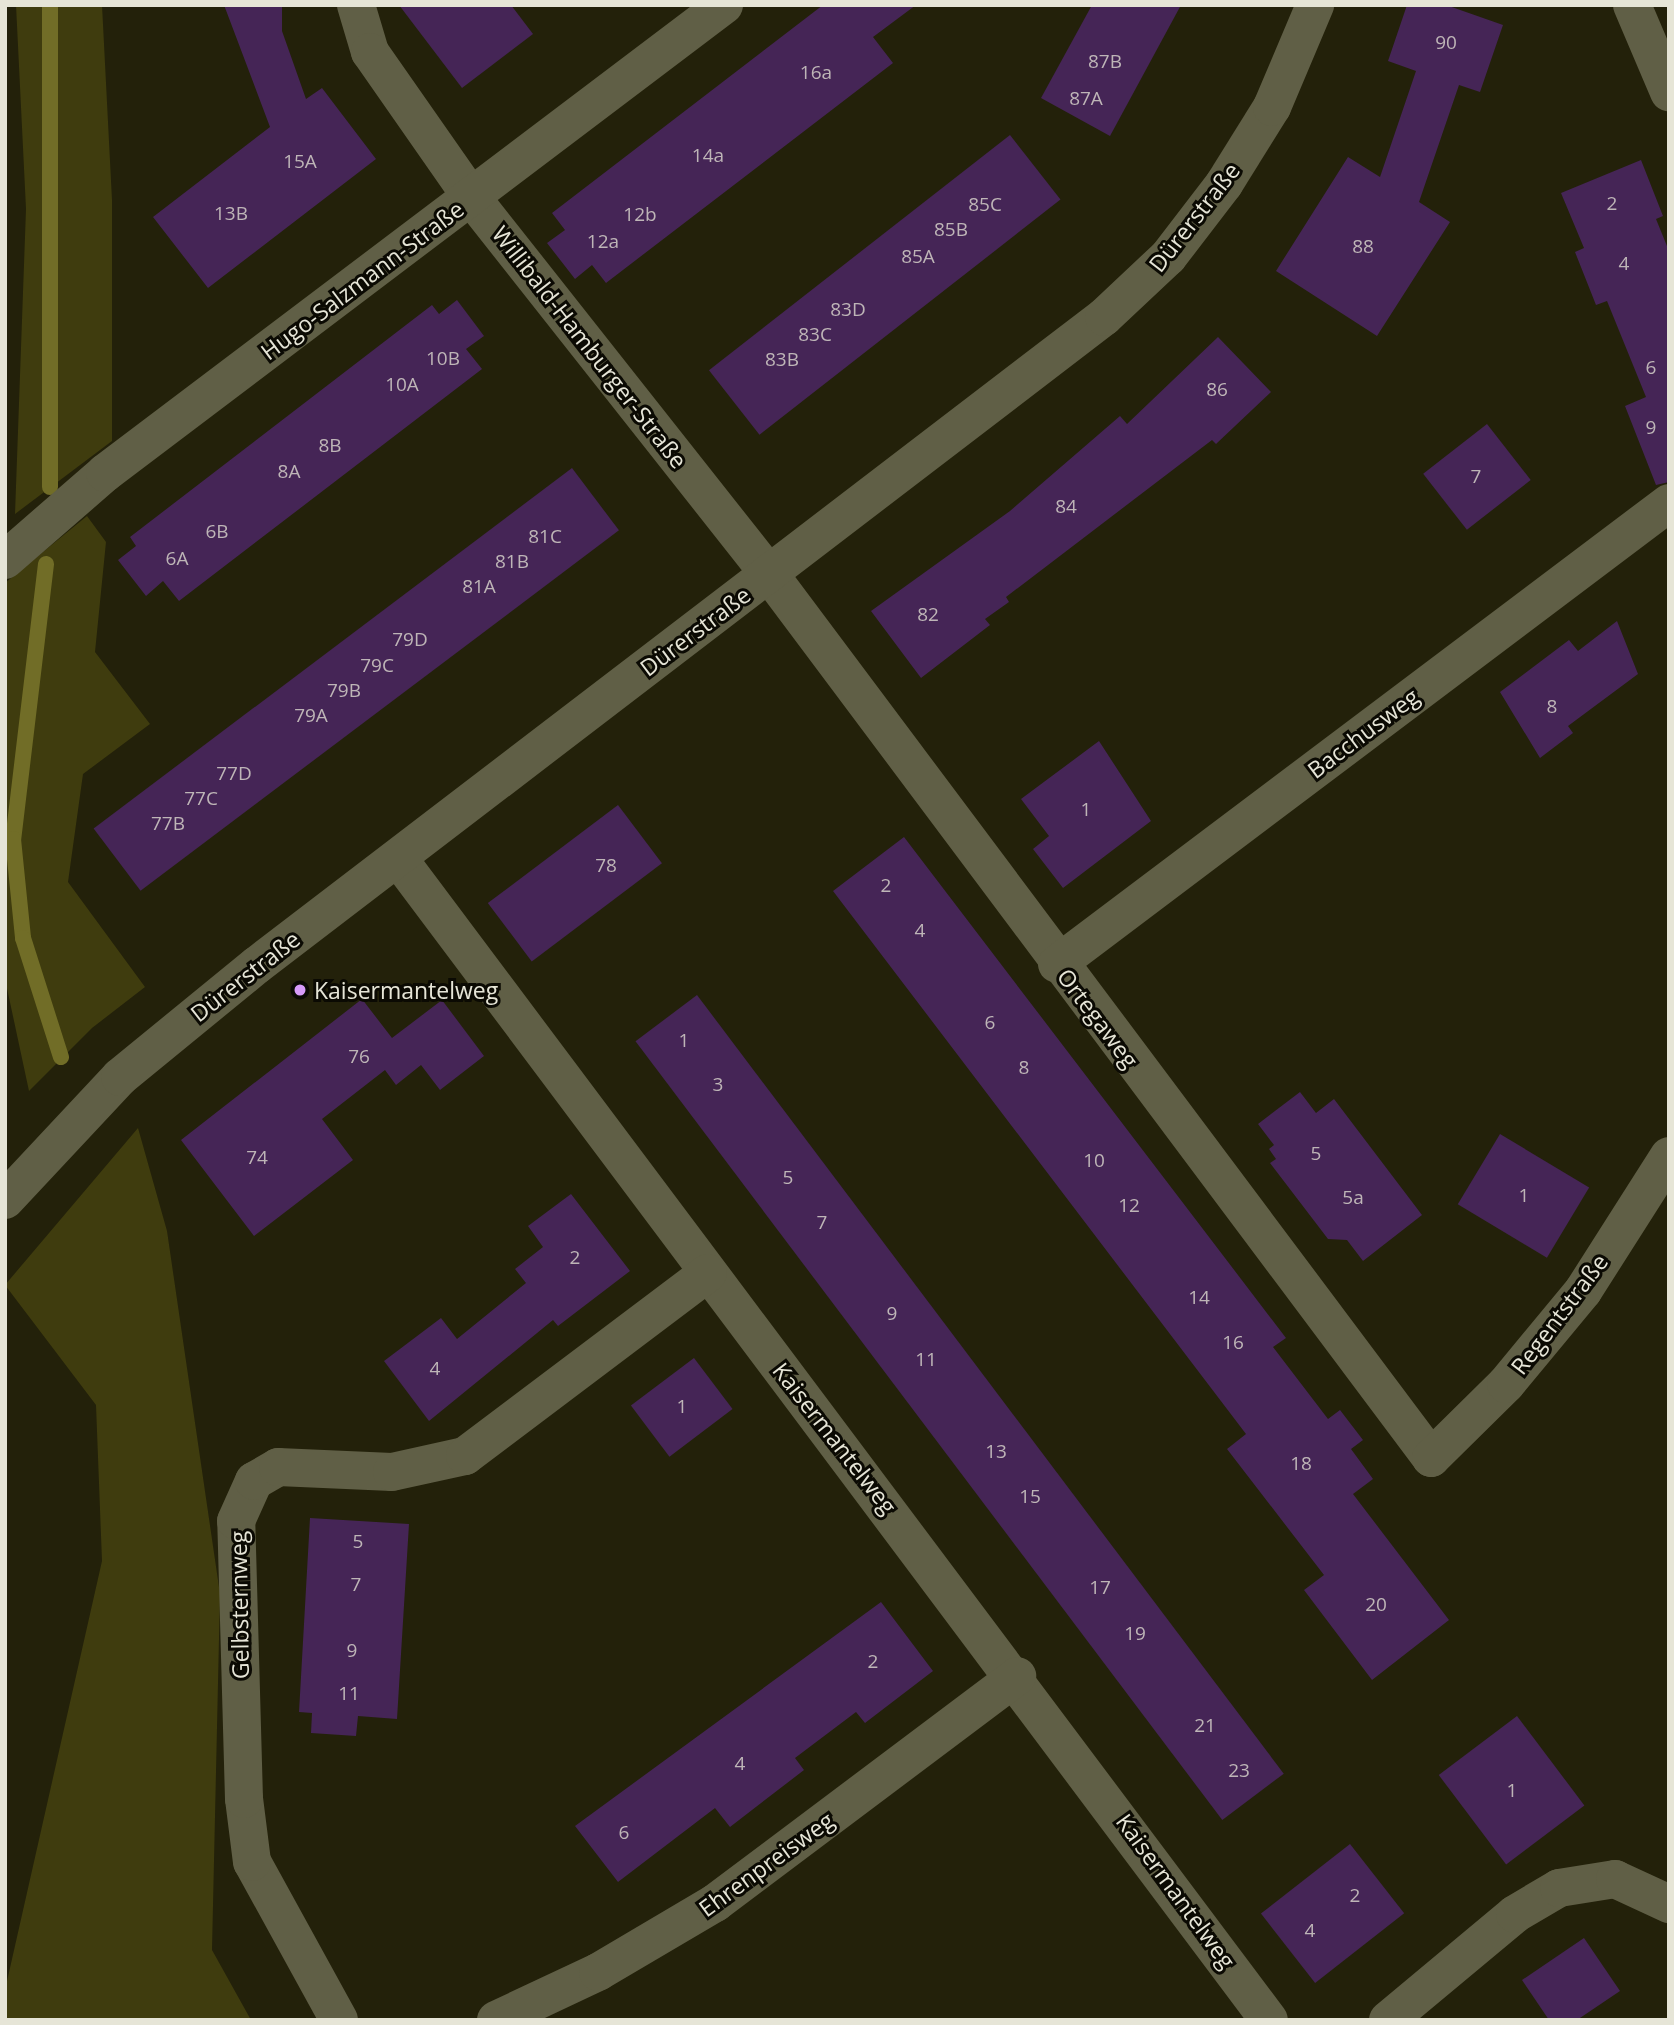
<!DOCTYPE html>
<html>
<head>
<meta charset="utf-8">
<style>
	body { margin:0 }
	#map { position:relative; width:1674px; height:2025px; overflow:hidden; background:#23210a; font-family:"Open Sans",sans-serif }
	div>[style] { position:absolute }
	.green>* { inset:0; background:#3f3c0e }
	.stream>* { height:16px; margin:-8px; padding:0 8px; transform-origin:8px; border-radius:8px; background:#716d27 }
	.building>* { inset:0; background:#452556; transform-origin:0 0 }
	.minor>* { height:38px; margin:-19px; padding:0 19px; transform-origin:19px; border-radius:19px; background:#605f46 }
	.dots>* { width:19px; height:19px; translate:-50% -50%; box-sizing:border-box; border:4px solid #0b0a03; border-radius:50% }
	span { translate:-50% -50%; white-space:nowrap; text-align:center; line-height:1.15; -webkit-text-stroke:6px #0b0a03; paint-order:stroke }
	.number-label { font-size:19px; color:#beb5b7 }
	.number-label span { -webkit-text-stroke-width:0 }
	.street-label { font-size:23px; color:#e6e5d7 }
	.poi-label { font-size:23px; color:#e6e5d7 }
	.left { translate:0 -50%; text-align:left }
	.frame { position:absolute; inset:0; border:7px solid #e6e5d7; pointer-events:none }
</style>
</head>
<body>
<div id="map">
	<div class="green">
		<i style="clip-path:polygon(16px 5px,102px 5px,112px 200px,112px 441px,15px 514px,26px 209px)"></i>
		<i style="clip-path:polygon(87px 516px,106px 542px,95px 652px,150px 724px,83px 774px,68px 882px,145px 987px,92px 1028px,29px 1091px,5px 979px,5px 583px)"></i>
		<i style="clip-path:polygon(138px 1128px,167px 1231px,220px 1594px,212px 1950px,251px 2020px,5px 2020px,5px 1990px,102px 1561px,96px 1405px,5px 1285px)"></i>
	</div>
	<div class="stream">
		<i style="left:50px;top:5px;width:482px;rotate:90deg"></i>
		<i style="left:46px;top:564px;width:277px;rotate:96.8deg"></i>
		<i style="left:13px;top:839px;width:100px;rotate:84.2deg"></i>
		<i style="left:23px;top:938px;width:125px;rotate:72.3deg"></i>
	</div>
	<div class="building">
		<i style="clip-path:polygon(224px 5px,282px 5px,282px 31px,306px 99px,322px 88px,376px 159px,208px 288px,153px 217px,270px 127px)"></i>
		<i style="clip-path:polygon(399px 5px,511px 5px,533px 34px,462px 88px)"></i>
		<i style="clip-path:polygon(823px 5px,916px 5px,873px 37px,893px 63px,606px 283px,592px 265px,575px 279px,547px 243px,565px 230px,552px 213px)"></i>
		<i style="clip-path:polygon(1092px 5px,1181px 5px,1110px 136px,1041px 98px)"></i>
		<i style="clip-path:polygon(1407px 5px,1446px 5px,1503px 25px,1480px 92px,1459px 85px,1419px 202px,1450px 222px,1377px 336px,1276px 271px,1348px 157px,1380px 177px,1416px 71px,1388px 61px)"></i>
		<i style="left:1010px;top:135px;width:82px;height:382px;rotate:52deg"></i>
		<i style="clip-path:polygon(1641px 160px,1663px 216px,1656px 219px,1669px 251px,1669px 482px,1656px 485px,1625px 406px,1646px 397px,1607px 301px,1596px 305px,1575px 252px,1584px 248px,1561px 193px)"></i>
		<i style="clip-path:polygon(457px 300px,484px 336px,466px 349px,482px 369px,179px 601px,163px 581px,146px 596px,118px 560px,136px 546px,130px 537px,432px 305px,439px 314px)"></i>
		<i style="clip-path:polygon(1218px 337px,1271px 392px,1216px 444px,1212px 440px,1006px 597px,1009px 602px,985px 619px,990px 625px,921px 678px,871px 611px,1010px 511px,1120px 416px,1127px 424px)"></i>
		<i style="left:1487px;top:424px;width:71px;height:81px;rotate:52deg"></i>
		<i style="left:572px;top:468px;width:78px;height:599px;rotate:53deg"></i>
		<i style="clip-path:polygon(1617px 621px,1638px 674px,1568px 726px,1573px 733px,1540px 758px,1500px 692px,1569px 640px,1578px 651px)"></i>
		<i style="clip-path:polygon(1099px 741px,1151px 821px,1063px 888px,1033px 849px,1049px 836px,1021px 799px)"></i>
		<i style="left:618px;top:805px;width:73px;height:163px;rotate:53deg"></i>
		<i style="clip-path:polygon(904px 837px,1286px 1338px,1273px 1347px,1328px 1419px,1340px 1410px,1363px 1440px,1351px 1449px,1373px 1479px,1353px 1494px,1449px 1620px,1372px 1680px,1304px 1590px,1324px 1575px,1227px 1449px,1246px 1434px,833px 891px)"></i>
		<i style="left:697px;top:995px;width:975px;height:77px;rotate:53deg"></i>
		<i style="clip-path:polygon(362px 999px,392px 1038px,442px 1000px,484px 1056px,440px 1090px,421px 1065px,396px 1085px,385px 1070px,322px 1119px,353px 1160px,254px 1236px,181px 1140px)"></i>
		<i style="clip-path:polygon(1300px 1092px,1316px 1113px,1334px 1099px,1422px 1215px,1363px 1261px,1347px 1240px,1328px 1239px,1270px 1163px,1276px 1159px,1269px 1149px,1274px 1145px,1258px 1124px)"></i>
		<i style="left:1500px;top:1134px;width:104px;height:82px;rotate:31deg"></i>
		<i style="clip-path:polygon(571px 1194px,630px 1271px,558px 1326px,553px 1320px,429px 1421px,384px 1361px,441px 1318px,457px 1339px,526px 1283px,515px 1269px,543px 1247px,528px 1226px)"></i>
		<i style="left:694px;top:1358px;width:64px;height:79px;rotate:53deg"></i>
		<i style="clip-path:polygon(310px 1518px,409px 1524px,397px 1719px,358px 1716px,356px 1736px,311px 1733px,312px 1713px,299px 1712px)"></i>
		<i style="clip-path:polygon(881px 1602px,933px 1671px,865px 1723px,856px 1712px,795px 1758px,804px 1770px,730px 1827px,715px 1808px,618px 1882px,575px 1826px)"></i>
		<i style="left:1517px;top:1716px;width:112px;height:98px;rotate:53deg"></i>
		<i style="left:1350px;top:1844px;width:88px;height:113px;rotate:52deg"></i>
		<i style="clip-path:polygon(1584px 1938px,1620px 1991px,1577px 2020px,1549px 2020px,1522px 1980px)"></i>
	</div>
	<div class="minor">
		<i style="left:356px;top:5px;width:49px;rotate:73.4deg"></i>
		<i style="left:370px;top:52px;width:178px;rotate:55.1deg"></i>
		<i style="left:472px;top:198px;width:481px;rotate:51.7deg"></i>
		<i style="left:770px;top:575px;width:1103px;rotate:53.18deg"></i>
		<i style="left:1431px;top:1458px;width:105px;rotate:-44.6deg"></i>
		<i style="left:1506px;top:1384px;width:121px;rotate:-50.4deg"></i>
		<i style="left:1583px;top:1291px;width:160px;rotate:-57.5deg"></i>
		<i style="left:1632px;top:5px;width:95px;rotate:67deg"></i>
		<i style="left:5px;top:560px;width:133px;rotate:-41deg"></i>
		<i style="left:105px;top:473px;width:776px;rotate:-37.09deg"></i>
		<i style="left:398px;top:858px;width:1452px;rotate:53.15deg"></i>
		<i style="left:1057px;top:964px;width:766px;rotate:-36.99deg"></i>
		<i style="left:5px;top:1200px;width:168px;rotate:-46.9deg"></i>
		<i style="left:120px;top:1077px;width:177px;rotate:-39.3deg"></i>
		<i style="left:257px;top:965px;width:1066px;rotate:-37.42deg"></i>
		<i style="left:1104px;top:317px;width:88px;rotate:-43.2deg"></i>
		<i style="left:1168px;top:257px;width:92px;rotate:-52.5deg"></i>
		<i style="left:1224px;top:184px;width:91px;rotate:-58.1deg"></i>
		<i style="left:1272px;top:107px;width:111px;rotate:-67.1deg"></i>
		<i style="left:339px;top:2020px;width:180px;rotate:-118.8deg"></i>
		<i style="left:252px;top:1862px;width:64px;rotate:-97.2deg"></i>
		<i style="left:244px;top:1799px;width:278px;rotate:-91.6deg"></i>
		<i style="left:236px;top:1521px;width:44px;rotate:-65.8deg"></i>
		<i style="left:254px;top:1481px;width:28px;rotate:-30deg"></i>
		<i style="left:278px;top:1467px;width:114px;rotate:2.5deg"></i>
		<i style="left:392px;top:1472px;width:75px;rotate:-12.4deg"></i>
		<i style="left:465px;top:1456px;width:304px;rotate:-37deg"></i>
		<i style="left:496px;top:2020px;width:113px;rotate:-25.2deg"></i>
		<i style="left:598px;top:1972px;width:136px;rotate:-30.5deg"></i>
		<i style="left:715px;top:1903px;width:378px;rotate:-36.9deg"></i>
		<i style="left:1388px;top:2020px;width:165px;rotate:-39.8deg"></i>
		<i style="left:1515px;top:1914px;width:51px;rotate:-30.6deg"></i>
		<i style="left:1559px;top:1888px;width:57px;rotate:-9.1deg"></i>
		<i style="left:1615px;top:1879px;width:60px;rotate:24.8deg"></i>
	</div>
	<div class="dots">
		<i style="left:300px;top:990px;background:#d79bf9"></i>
	</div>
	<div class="number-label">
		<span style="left:1446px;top:43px">90</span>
		<span style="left:1105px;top:62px">87B</span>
		<span style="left:816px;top:73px">16a</span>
		<span style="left:1086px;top:99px">87A</span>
		<span style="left:708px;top:156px">14a</span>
		<span style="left:300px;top:162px">15A</span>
		<span style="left:1612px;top:204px">2</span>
		<span style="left:985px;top:205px">85C</span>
		<span style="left:231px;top:214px">13B</span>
		<span style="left:640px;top:215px">12b</span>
		<span style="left:951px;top:230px">85B</span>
		<span style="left:603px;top:242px">12a</span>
		<span style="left:1363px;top:247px">88</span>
		<span style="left:918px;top:257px">85A</span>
		<span style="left:1624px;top:264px">4</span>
		<span style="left:848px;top:310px">83D</span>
		<span style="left:815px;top:335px">83C</span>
		<span style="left:443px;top:359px">10B</span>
		<span style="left:782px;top:360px">83B</span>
		<span style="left:1651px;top:368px">6</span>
		<span style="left:402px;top:385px">10A</span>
		<span style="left:1217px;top:390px">86</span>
		<span style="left:1651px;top:428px">9</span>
		<span style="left:330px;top:446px">8B</span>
		<span style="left:289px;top:472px">8A</span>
		<span style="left:1476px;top:477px">7</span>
		<span style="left:1066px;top:507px">84</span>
		<span style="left:217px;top:532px">6B</span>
		<span style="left:545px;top:537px">81C</span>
		<span style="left:177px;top:559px">6A</span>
		<span style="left:512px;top:562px">81B</span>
		<span style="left:479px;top:587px">81A</span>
		<span style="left:928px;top:615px">82</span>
		<span style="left:410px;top:640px">79D</span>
		<span style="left:377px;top:666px">79C</span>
		<span style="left:344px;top:691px">79B</span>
		<span style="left:1552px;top:707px">8</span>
		<span style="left:311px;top:716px">79A</span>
		<span style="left:234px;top:774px">77D</span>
		<span style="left:201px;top:799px">77C</span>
		<span style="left:1086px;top:810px">1</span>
		<span style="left:168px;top:824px">77B</span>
		<span style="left:606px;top:866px">78</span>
		<span style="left:886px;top:886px">2</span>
		<span style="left:920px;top:931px">4</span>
		<span style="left:990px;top:1023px">6</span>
		<span style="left:684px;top:1041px">1</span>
		<span style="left:359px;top:1057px">76</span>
		<span style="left:1024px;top:1068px">8</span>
		<span style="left:718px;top:1085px">3</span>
		<span style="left:1316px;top:1154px">5</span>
		<span style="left:257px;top:1158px">74</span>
		<span style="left:1094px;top:1161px">10</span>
		<span style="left:788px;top:1178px">5</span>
		<span style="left:1524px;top:1196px">1</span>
		<span style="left:1353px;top:1198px">5a</span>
		<span style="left:1129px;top:1206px">12</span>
		<span style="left:822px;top:1223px">7</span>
		<span style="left:575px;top:1258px">2</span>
		<span style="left:1199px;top:1298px">14</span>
		<span style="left:892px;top:1314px">9</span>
		<span style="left:1233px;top:1343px">16</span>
		<span style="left:926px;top:1360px">11</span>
		<span style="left:435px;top:1369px">4</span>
		<span style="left:682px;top:1407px">1</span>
		<span style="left:996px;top:1452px">13</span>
		<span style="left:1301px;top:1464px">18</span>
		<span style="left:1030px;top:1497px">15</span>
		<span style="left:358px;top:1542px">5</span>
		<span style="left:356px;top:1585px">7</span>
		<span style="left:1100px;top:1588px">17</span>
		<span style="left:1376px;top:1605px">20</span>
		<span style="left:1135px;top:1634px">19</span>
		<span style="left:352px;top:1651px">9</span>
		<span style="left:873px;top:1662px">2</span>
		<span style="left:349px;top:1694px">11</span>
		<span style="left:1205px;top:1726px">21</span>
		<span style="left:740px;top:1764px">4</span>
		<span style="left:1239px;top:1771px">23</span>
		<span style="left:1512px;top:1791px">1</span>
		<span style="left:624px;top:1833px">6</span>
		<span style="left:1355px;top:1896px">2</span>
		<span style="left:1310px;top:1931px">4</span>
	</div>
	<div class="street-label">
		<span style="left:1194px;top:217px;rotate:-52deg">Dürerstraße</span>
		<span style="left:362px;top:280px;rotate:-37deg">Hugo-Salzmann-Straße</span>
		<span style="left:590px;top:347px;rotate:52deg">Willibald-Hamburger-Straße</span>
		<span style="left:695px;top:631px;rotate:-37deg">Dürerstraße</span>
		<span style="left:1363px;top:733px;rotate:-37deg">Bacchusweg</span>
		<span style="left:245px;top:976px;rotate:-38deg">Dürerstraße</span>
		<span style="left:1098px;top:1018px;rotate:53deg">Ortegaweg</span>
		<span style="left:1559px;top:1314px;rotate:-53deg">Regentstraße</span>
		<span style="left:835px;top:1438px;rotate:52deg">Kaisermantelweg</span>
		<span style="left:239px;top:1605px;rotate:-91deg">Gelbsternweg</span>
		<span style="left:766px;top:1864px;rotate:-36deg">Ehrenpreisweg</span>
		<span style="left:1176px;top:1891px;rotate:54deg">Kaisermantelweg</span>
	</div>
	<div class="poi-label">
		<span class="left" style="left:314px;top:990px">Kaisermantelweg</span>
	</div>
	<div class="frame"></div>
</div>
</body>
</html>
